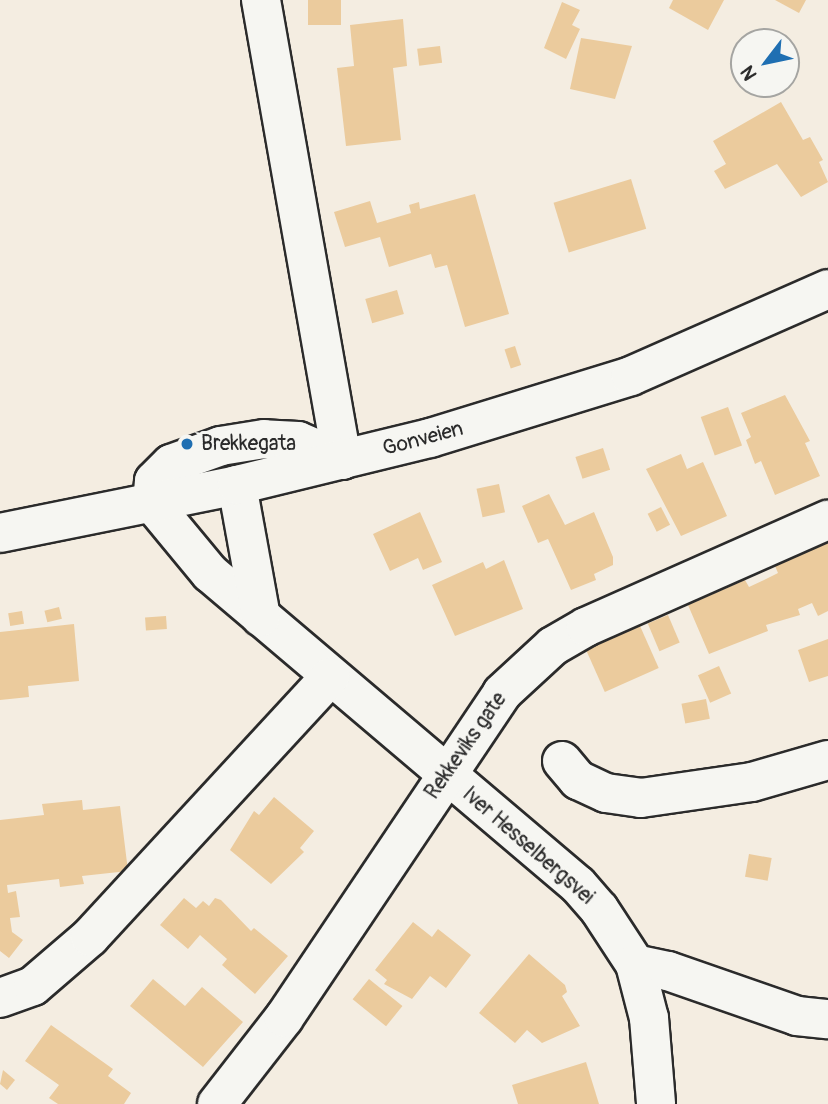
<!DOCTYPE html>
<html>
<head>
<meta charset="utf-8">
<style>
	body { margin:0 }
	#map { position:relative; width:828px; height:1104px; overflow:hidden; background:#f4ede1; font-family:Pangolin,sans-serif }
	div>[style] { position:absolute }
	.building>* { inset:0; background:#ebcb9d; transform-origin:0 0 }
	.roads { filter:drop-shadow(2px 0 #2b2b2b) drop-shadow(-2px 0 #2b2b2b) drop-shadow(0 2px #2b2b2b) drop-shadow(0 -2px #2b2b2b) }
	.minor>* { height:38px; margin:-19px; padding:0 19px; transform-origin:19px; border-radius:19px; background:#f6f6f2 }
	.dots>* { width:19px; height:19px; translate:-50% -50%; box-sizing:border-box; border:4px solid #f6f6f2; border-radius:50% }
	span { translate:-50% -50%; white-space:nowrap; text-align:center; line-height:1.15; -webkit-text-stroke:6px #f6f6f2; paint-order:stroke }
	.street-label { font-size:21px; color:#2b2b2b }
	.poi-label { font-size:21px; color:#2b2b2b }
	.left { translate:0 -50%; text-align:left }
	.north { position:absolute; left:730px; top:28px; width:70px; height:70px; box-sizing:border-box; background:#f6f6f2; border:2px solid #a5a5a2; border-radius:50%; rotate:238deg; font-size:19px; font-weight:700; line-height:28px; text-align:center; color:#2b2b2b }
	.north::after { content:''; display:block; margin:auto; width:24px; height:32px; background:#1f6fb2; clip-path:polygon(50% 0,100% 100%,50% 72%,0 100%) }
</style>
</head>
<body>
<div id="map">
	<div class="building">
		<i style="left:308px;top:0;width:33px;height:25px"></i>
		<i style="clip-path:polygon(673px 0,724px 0,708px 30px,669px 8px)"></i>
		<i style="clip-path:polygon(775px 0,806px 0,799px 13px)"></i>
		<i style="clip-path:polygon(562px 2px,580px 10px,572px 25px,580px 29px,566px 59px,544px 48px)"></i>
		<i style="clip-path:polygon(403px 19px,407px 66px,393px 68px,401px 140px,346px 146px,337px 68px,354px 66px,350px 25px)"></i>
		<i style="clip-path:polygon(581px 38px,632px 46px,615px 99px,570px 89px)"></i>
		<i style="left:440px;top:46px;width:17px;height:23px;rotate:83deg"></i>
		<i style="clip-path:polygon(781px 102px,803px 140px,810px 137px,823px 160px,819px 162px,828px 182px,801px 197px,777px 164px,725px 189px,714px 171px,726px 164px,713px 141px)"></i>
		<i style="left:631px;top:179px;width:52px;height:81px;rotate:73deg"></i>
		<i style="clip-path:polygon(475px 194px,509px 314px,465px 327px,447px 265px,435px 268px,431px 254px,389px 267px,380px 237px,345px 247px,334px 212px,370px 201px,377px 223px,411px 213px,409px 205px,419px 202px,420px 209px)"></i>
		<i style="left:397px;top:290px;width:25px;height:33px;rotate:74deg"></i>
		<i style="left:515px;top:346px;width:20px;height:11px;rotate:72deg"></i>
		<i style="clip-path:polygon(785px 395px,810px 441px,805px 443px,820px 476px,775px 495px,761px 461px,755px 464px,746px 440px,751px 437px,741px 413px)"></i>
		<i style="left:728px;top:407px;width:41px;height:29px;rotate:70deg"></i>
		<i style="left:603px;top:448px;width:23px;height:29px;rotate:72deg"></i>
		<i style="clip-path:polygon(681px 454px,687px 469px,703px 462px,727px 516px,681px 536px,646px 469px)"></i>
		<i style="left:499px;top:484px;width:29px;height:23px;rotate:78deg"></i>
		<i style="clip-path:polygon(549px 494px,565px 525px,594px 512px,613px 557px,613px 565px,594px 574px,596px 580px,571px 590px,548px 539px,538px 543px,522px 506px)"></i>
		<i style="left:661px;top:507px;width:20px;height:15px;rotate:63deg"></i>
		<i style="clip-path:polygon(420px 512px,442px 562px,423px 570px,418px 558px,390px 571px,373px 534px)"></i>
		<i style="clip-path:polygon(828px 543px,828px 611px,818px 616px,812px 603px,798px 609px,800px 615px,766px 625px,768px 631px,709px 654px,688px 605px,745px 580px,749px 587px,764px 580px,778px 573px,775px 566px)"></i>
		<i style="clip-path:polygon(504px 560px,523px 609px,455px 636px,432px 585px,483px 562px,486px 569px)"></i>
		<i style="left:59px;top:607px;width:12px;height:15px;rotate:76deg"></i>
		<i style="left:22px;top:611px;width:13px;height:14px;rotate:81deg"></i>
		<i style="left:668px;top:615px;width:30px;height:22px;rotate:67deg"></i>
		<i style="left:166px;top:616px;width:13px;height:21px;rotate:86deg"></i>
		<i style="clip-path:polygon(74px 624px,79px 681px,28px 686px,29px 697px,0 700px,0 632px)"></i>
		<i style="left:640px;top:626px;width:46px;height:59px;rotate:66deg"></i>
		<i style="clip-path:polygon(828px 639px,828px 676px,809px 682px,798px 650px)"></i>
		<i style="left:719px;top:666px;width:30px;height:23px;rotate:66deg"></i>
		<i style="left:706px;top:699px;width:20px;height:25px;rotate:79deg"></i>
		<i style="clip-path:polygon(274px 797px,314px 831px,300px 848px,304px 852px,271px 884px,230px 850px,254px 811px,259px 815px)"></i>
		<i style="clip-path:polygon(82px 800px,83px 810px,120px 806px,128px 871px,82px 876px,84px 884px,60px 887px,59px 879px,7px 885px,8px 893px,16px 891px,20px 917px,10px 918px,12px 932px,23px 940px,9px 958px,0 951px,0 820px,44px 815px,42px 804px)"></i>
		<i style="left:749px;top:854px;width:23px;height:23px;rotate:10deg"></i>
		<i style="clip-path:polygon(184px 898px,196px 908px,203px 901px,209px 906px,215px 898px,221px 900px,251px 931px,254px 928px,288px 956px,255px 994px,222px 965px,227px 959px,200px 935px,188px 949px,160px 925px)"></i>
		<i style="clip-path:polygon(413px 922px,432px 937px,438px 929px,471px 955px,446px 988px,430px 976px,412px 999px,384px 984px,387px 980px,375px 970px)"></i>
		<i style="clip-path:polygon(529px 954px,565px 985px,567px 992px,562px 996px,580px 1026px,542px 1043px,527px 1030px,515px 1043px,479px 1013px)"></i>
		<i style="clip-path:polygon(153px 979px,185px 1006px,202px 987px,243px 1022px,203px 1067px,130px 1006px)"></i>
		<i style="left:369px;top:979px;width:43px;height:26px;rotate:39deg"></i>
		<i style="clip-path:polygon(51px 1025px,113px 1069px,108px 1076px,131px 1093px,124px 1104px,58px 1104px,49px 1098px,59px 1085px,25px 1061px)"></i>
		<i style="clip-path:polygon(586px 1062px,599px 1104px,518px 1104px,512px 1085px)"></i>
		<i style="clip-path:polygon(3px 1070px,15px 1080px,7px 1090px,0 1084px)"></i>
	</div>
	<div class="roads">
		<div class="minor">
			<i style="left:261px;top:0;width:467px;rotate:80deg"></i>
			<i style="left:342px;top:460px;width:48px;rotate:-156.6deg"></i>
			<i style="left:298px;top:441px;width:34px;rotate:-177deg"></i>
			<i style="left:264px;top:439px;width:44px;rotate:170.8deg"></i>
			<i style="left:221px;top:446px;width:53px;rotate:160.2deg"></i>
			<i style="left:171px;top:464px;width:24px;rotate:135deg"></i>
			<i style="left:154px;top:481px;width:22px;rotate:95deg"></i>
			<i style="left:152px;top:503px;width:91px;rotate:50.4deg"></i>
			<i style="left:210px;top:573px;width:482px;rotate:40.3deg"></i>
			<i style="left:578px;top:885px;width:32px;rotate:49deg"></i>
			<i style="left:599px;top:909px;width:66px;rotate:56.8deg"></i>
			<i style="left:635px;top:964px;width:56px;rotate:75.5deg"></i>
			<i style="left:649px;top:1018px;width:86px;rotate:85.3deg"></i>
			<i style="left:237px;top:485px;width:134px;rotate:79.7deg"></i>
			<i style="left:0;top:533px;width:242px;rotate:-11.4deg"></i>
			<i style="left:237px;top:485px;width:199px;rotate:-13.7deg"></i>
			<i style="left:430px;top:438px;width:210px;rotate:-17.1deg"></i>
			<i style="left:631px;top:376px;width:215px;rotate:-23.8deg"></i>
			<i style="left:562px;top:761px;width:25px;rotate:50deg"></i>
			<i style="left:578px;top:780px;width:31px;rotate:25deg"></i>
			<i style="left:606px;top:793px;width:35px;rotate:8deg"></i>
			<i style="left:641px;top:798px;width:112px;rotate:-8.2deg"></i>
			<i style="left:752px;top:782px;width:79px;rotate:-16.1deg"></i>
			<i style="left:635px;top:964px;width:34px;rotate:12deg"></i>
			<i style="left:668px;top:971px;width:137px;rotate:19.2deg"></i>
			<i style="left:797px;top:1016px;width:31px;rotate:6deg"></i>
			<i style="left:0;top:998px;width:35px;rotate:-20deg"></i>
			<i style="left:33px;top:986px;width:75px;rotate:-40.7deg"></i>
			<i style="left:90px;top:937px;width:354px;rotate:-47.3deg"></i>
			<i style="left:217px;top:1104px;width:109px;rotate:-52.1deg"></i>
			<i style="left:284px;top:1018px;width:391px;rotate:-56.1deg"></i>
			<i style="left:502px;top:693px;width:69px;rotate:-42.7deg"></i>
			<i style="left:553px;top:646px;width:38px;rotate:-30deg"></i>
			<i style="left:586px;top:627px;width:265px;rotate:-23.9deg"></i>
		</div>
	</div>
	<div class="dots">
		<i style="left:187px;top:444px;background:#1f6fb2"></i>
	</div>
	<div class="street-label">
		<span style="left:423px;top:439px;rotate:-15deg">Gonveien</span>
		<span style="left:466px;top:746px;rotate:-55deg">Rekkeviks gate</span>
		<span style="left:528px;top:846px;rotate:41deg">Iver Hesselbergsvei</span>
	</div>
	<div class="poi-label">
		<span class="left" style="left:201px;top:444px">Brekkegata</span>
	</div>
	<div class="north">N</div>
</div>
</body>
</html>
